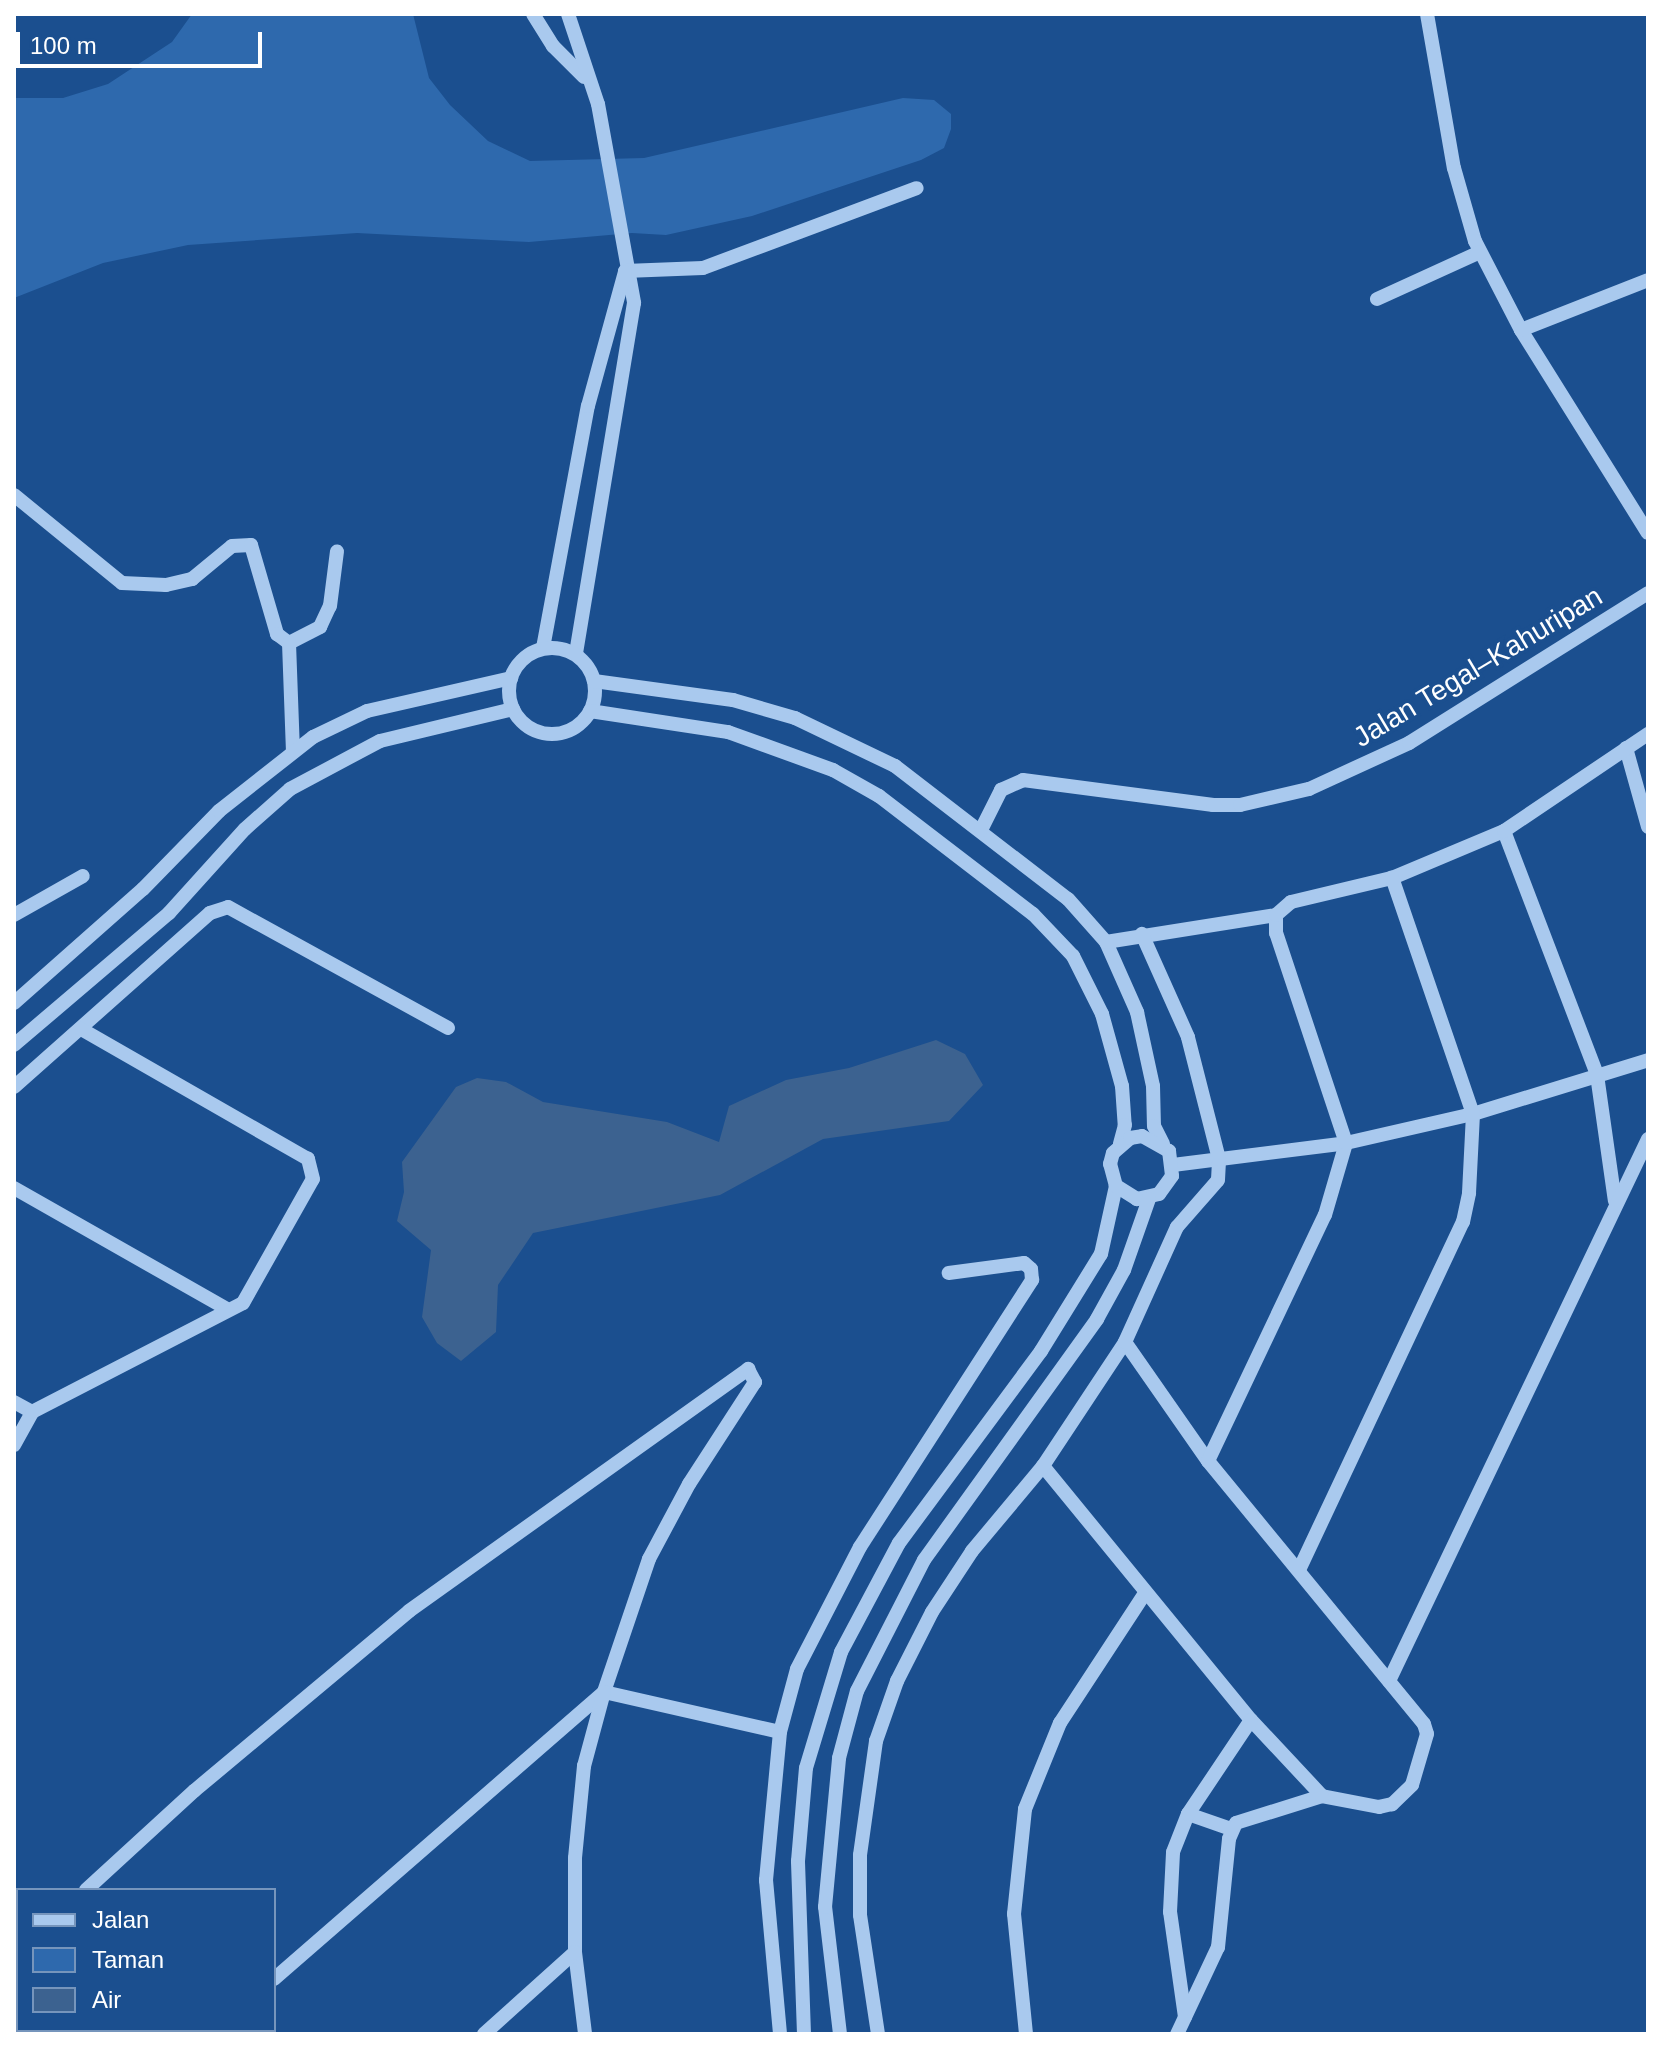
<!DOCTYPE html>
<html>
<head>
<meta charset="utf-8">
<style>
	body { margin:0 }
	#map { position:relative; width:1662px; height:2048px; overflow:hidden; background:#1b4f8f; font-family:Helvetica,sans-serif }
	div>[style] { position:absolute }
	.green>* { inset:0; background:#2e69ad }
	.water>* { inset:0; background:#3c6290 }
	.minor>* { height:14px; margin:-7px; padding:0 7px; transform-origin:7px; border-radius:7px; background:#a9c9ee }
	.minor>.ring { margin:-7px; padding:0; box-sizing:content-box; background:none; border:14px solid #a9c9ee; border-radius:50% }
	span { translate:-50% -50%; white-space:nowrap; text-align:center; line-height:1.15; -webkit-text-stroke:7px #1b4f8f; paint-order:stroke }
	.street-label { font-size:28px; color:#fff }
	.frame { position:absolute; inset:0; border:16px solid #fff; pointer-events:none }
	.legend { position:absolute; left:16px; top:1888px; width:260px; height:144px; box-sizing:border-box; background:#1b4f8f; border:2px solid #7695bc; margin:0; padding:10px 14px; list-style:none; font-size:24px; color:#fff }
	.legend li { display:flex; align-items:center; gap:16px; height:40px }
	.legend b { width:40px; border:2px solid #7695bc }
	.scale { position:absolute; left:16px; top:32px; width:246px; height:36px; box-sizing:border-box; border:4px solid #fff; border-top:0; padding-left:10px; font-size:24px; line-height:28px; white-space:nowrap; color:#fff; -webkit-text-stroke:6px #1b4f8f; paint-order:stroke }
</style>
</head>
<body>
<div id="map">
	<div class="green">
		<i style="clip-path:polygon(192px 14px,413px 14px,429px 78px,450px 105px,488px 141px,530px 161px,644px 158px,903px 98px,934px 100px,951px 114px,951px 129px,944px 148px,921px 160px,752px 216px,666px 235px,632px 233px,529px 242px,357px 233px,188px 245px,103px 263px,14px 298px,14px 98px,63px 98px,108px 84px,172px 42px)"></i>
	</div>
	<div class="water">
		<i style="clip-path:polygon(936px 1040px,965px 1054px,983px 1085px,949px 1121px,823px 1139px,720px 1195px,533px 1233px,498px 1285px,496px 1332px,461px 1361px,437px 1343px,422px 1317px,431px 1250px,397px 1221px,404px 1192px,402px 1162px,456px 1087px,477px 1078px,506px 1082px,543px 1102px,667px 1122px,719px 1142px,729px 1106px,786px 1080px,849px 1068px)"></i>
	</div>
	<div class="minor">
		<i style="left:533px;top:14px;width:38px;rotate:58deg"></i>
		<i style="left:553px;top:46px;width:44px;rotate:45deg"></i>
		<i style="left:568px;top:14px;width:95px;rotate:71.6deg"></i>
		<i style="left:598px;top:104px;width:202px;rotate:79.7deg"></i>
		<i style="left:634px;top:303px;width:356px;rotate:99.4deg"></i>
		<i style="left:1427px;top:14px;width:156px;rotate:80.1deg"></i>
		<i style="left:1454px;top:168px;width:76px;rotate:74deg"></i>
		<i style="left:1475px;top:241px;width:100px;rotate:62.7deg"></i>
		<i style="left:1521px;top:330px;width:239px;rotate:58deg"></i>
		<i style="left:625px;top:271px;width:78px;rotate:-2.2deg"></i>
		<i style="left:703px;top:268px;width:228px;rotate:-20.5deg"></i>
		<i style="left:1377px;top:299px;width:113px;rotate:-24.5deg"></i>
		<i style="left:1521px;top:330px;width:136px;rotate:-21.5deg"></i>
		<i style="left:14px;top:495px;width:139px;rotate:39.2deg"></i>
		<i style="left:122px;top:583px;width:44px;rotate:2.6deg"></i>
		<i style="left:166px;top:585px;width:27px;rotate:-13deg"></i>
		<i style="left:192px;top:579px;width:52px;rotate:-39.5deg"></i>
		<i style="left:232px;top:546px;width:19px;rotate:-3deg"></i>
		<i style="left:251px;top:545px;width:93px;rotate:73.7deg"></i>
		<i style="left:277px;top:634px;width:15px;rotate:37deg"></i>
		<i style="left:289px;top:643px;width:35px;rotate:-27deg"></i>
		<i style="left:320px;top:627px;width:23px;rotate:-65deg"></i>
		<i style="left:330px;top:606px;width:55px;rotate:-82.7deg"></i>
		<i style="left:289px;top:643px;width:109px;rotate:87.9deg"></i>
		<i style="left:543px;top:648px;width:246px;rotate:-79.5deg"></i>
		<i style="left:588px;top:406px;width:139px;rotate:-74.6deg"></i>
		<i class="ring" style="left:509px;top:648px;width:72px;height:72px"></i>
		<i style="left:594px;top:681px;width:140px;rotate:7.8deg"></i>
		<i style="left:733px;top:700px;width:65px;rotate:16.2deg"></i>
		<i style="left:795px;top:718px;width:111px;rotate:25.6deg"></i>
		<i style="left:895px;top:766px;width:218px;rotate:37.6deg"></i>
		<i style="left:1068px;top:899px;width:57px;rotate:48.5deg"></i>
		<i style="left:1106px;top:942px;width:77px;rotate:66.1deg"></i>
		<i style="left:1137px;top:1012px;width:76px;rotate:77.8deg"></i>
		<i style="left:1153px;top:1086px;width:40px;rotate:88.6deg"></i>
		<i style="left:1154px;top:1126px;width:20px;rotate:63deg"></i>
		<i style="left:590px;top:711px;width:140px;rotate:8.7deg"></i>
		<i style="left:728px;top:732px;width:112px;rotate:19.9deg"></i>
		<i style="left:833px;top:770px;width:53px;rotate:29.5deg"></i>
		<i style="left:879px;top:796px;width:194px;rotate:37.5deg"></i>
		<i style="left:1033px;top:914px;width:58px;rotate:46.4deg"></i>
		<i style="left:1073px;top:956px;width:65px;rotate:63.4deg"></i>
		<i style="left:1102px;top:1014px;width:75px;rotate:74.5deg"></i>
		<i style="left:1122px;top:1086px;width:39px;rotate:86deg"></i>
		<i style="left:1125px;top:1125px;width:20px;rotate:105deg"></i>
		<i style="left:1626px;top:748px;width:82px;rotate:74.4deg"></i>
		<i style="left:981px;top:830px;width:45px;rotate:-63.4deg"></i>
		<i style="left:1001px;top:790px;width:24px;rotate:-24deg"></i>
		<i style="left:1023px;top:780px;width:192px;rotate:7.5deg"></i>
		<i style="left:1213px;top:805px;width:27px"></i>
		<i style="left:1240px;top:805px;width:71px;rotate:-13.1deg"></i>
		<i style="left:1309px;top:789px;width:110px;rotate:-24.7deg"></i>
		<i style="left:1409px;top:743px;width:282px;rotate:-32.1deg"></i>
		<i style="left:1504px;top:831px;width:261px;rotate:69.1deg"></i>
		<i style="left:1597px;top:1075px;width:127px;rotate:81.9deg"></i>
		<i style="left:14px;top:915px;width:79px;rotate:-29.5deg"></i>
		<i style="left:1106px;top:942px;width:172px;rotate:-9deg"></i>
		<i style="left:14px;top:1003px;width:172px;rotate:-41.5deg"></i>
		<i style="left:143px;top:889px;width:109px;rotate:-45.7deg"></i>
		<i style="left:219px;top:811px;width:120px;rotate:-38.2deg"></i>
		<i style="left:313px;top:737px;width:60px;rotate:-25.7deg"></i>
		<i style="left:367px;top:711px;width:148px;rotate:-12.9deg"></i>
		<i style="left:14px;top:1045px;width:204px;rotate:-40.4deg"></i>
		<i style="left:169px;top:913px;width:113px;rotate:-47.9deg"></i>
		<i style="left:245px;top:829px;width:60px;rotate:-41.6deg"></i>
		<i style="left:290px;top:789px;width:102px;rotate:-28.1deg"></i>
		<i style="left:380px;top:741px;width:137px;rotate:-13.5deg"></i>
		<i style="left:14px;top:1087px;width:262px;rotate:-41.6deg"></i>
		<i style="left:210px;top:913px;width:19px;rotate:-18deg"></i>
		<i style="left:228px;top:907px;width:251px;rotate:28.8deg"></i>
		<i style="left:1173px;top:1165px;width:174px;rotate:-7.2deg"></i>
		<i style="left:1346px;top:1143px;width:130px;rotate:-12.9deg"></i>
		<i style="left:1473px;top:1114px;width:183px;rotate:-17.1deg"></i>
		<i style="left:14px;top:1188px;width:243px;rotate:29.6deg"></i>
		<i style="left:1125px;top:1342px;width:145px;rotate:55.1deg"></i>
		<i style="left:1208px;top:1461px;width:340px;rotate:50.6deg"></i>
		<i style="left:1424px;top:1724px;width:10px;rotate:73deg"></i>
		<i style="left:1427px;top:1734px;width:53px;rotate:106.4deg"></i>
		<i style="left:1412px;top:1785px;width:28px;rotate:136deg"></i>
		<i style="left:1392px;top:1804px;width:13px;rotate:167deg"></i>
		<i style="left:1379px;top:1807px;width:58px;rotate:-169.1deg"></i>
		<i style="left:1322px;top:1796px;width:90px;rotate:162.6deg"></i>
		<i style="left:1236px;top:1823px;width:17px;rotate:114deg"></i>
		<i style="left:1229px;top:1839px;width:109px;rotate:95.8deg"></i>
		<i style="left:1218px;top:1947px;width:96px;rotate:115.2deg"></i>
		<i style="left:14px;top:1402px;width:21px;rotate:29deg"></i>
		<i style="left:14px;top:1445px;width:38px;rotate:-61deg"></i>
		<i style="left:32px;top:1412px;width:237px;rotate:-27.3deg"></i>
		<i style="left:243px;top:1303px;width:142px;rotate:-60.6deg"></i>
		<i style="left:313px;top:1179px;width:21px;rotate:-104deg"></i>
		<i style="left:308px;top:1159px;width:262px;rotate:-150.2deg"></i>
		<i style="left:1208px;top:1461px;width:272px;rotate:-64.6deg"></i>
		<i style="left:1325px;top:1215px;width:75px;rotate:-73.7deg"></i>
		<i style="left:1346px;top:1143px;width:221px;rotate:-108.4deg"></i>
		<i style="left:1276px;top:933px;width:18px;rotate:-90deg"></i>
		<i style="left:1276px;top:915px;width:20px;rotate:-41deg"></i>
		<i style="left:1291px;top:902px;width:104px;rotate:-13.4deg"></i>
		<i style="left:1392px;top:878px;width:121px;rotate:-22.8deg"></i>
		<i style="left:1504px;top:831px;width:174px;rotate:-34deg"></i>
		<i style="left:1043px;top:1466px;width:328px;rotate:50.7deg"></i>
		<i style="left:1251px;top:1720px;width:104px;rotate:46.9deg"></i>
		<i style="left:1299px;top:1570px;width:385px;rotate:-64.8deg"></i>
		<i style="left:1463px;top:1222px;width:30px;rotate:-78deg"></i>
		<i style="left:1469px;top:1193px;width:79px;rotate:-87.1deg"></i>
		<i style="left:1473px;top:1114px;width:250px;rotate:-108.9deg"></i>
		<i style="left:1389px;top:1681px;width:601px;rotate:-64.46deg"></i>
		<i style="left:780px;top:1732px;width:65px;rotate:-74.9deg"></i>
		<i style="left:797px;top:1669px;width:137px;rotate:-62.7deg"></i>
		<i style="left:860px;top:1547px;width:318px;rotate:-57.2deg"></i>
		<i style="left:1032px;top:1280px;width:11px;rotate:-95deg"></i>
		<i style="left:1031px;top:1269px;width:9px;rotate:-139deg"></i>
		<i style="left:1024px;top:1263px;width:76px;rotate:172.4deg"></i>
		<i style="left:1188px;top:1814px;width:46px;rotate:19.2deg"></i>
		<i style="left:86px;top:1890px;width:147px;rotate:-42.5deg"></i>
		<i style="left:194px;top:1791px;width:280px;rotate:-39.9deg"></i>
		<i style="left:409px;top:1611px;width:417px;rotate:-35.5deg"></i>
		<i style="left:748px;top:1369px;width:15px;rotate:62deg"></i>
		<i style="left:755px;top:1382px;width:121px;rotate:122.9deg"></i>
		<i style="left:689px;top:1484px;width:85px;rotate:118.1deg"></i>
		<i style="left:649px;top:1559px;width:140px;rotate:108.7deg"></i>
		<i style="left:604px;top:1692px;width:180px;rotate:12.8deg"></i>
		<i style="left:780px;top:1732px;width:149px;rotate:95.4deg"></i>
		<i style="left:766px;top:1880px;width:155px;rotate:84.8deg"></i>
		<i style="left:14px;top:1957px;width:6px;rotate:-45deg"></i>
		<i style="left:274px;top:1979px;width:437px;rotate:-41deg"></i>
		<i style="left:604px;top:1692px;width:77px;rotate:105.1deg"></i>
		<i style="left:584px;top:1766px;width:92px;rotate:95.6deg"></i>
		<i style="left:575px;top:1858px;width:94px;rotate:90deg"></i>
		<i style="left:575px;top:1952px;width:83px;rotate:83deg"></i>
		<i style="left:14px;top:2001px;width:6px;rotate:45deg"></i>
		<i style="left:1185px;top:2017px;width:106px;rotate:-98.1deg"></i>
		<i style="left:1170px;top:1912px;width:60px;rotate:-87.1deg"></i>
		<i style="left:1173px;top:1852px;width:41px;rotate:-68.5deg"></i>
		<i style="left:1188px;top:1814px;width:113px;rotate:-56.2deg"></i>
		<i style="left:43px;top:2030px;width:6px;rotate:45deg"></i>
		<i style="left:210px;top:2034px;width:6px;rotate:-39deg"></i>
		<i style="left:484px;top:2034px;width:122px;rotate:-42deg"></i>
		<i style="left:804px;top:2034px;width:173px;rotate:-92deg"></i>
		<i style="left:798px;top:1861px;width:93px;rotate:-85.1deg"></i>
		<i style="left:806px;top:1768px;width:121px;rotate:-73.2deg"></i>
		<i style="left:841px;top:1652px;width:123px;rotate:-62deg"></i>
		<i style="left:899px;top:1543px;width:239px;rotate:-53.5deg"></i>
		<i style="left:1041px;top:1351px;width:114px;rotate:-58.3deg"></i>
		<i style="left:1101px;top:1254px;width:70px;rotate:-77.6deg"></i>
		<i style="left:1116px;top:1186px;width:23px;rotate:-105deg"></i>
		<i style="left:1110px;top:1164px;width:11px;rotate:-75deg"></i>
		<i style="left:1113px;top:1153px;width:23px;rotate:-41deg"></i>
		<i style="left:1130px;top:1138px;width:12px;rotate:-9deg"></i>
		<i style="left:1142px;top:1136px;width:31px;rotate:29deg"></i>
		<i style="left:1169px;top:1151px;width:25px;rotate:83deg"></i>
		<i style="left:1172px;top:1176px;width:22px;rotate:126deg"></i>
		<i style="left:1159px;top:1194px;width:23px;rotate:167deg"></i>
		<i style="left:1137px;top:1199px;width:25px;rotate:-148deg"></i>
		<i style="left:840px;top:2034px;width:128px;rotate:-96.7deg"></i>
		<i style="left:825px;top:1907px;width:150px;rotate:-84.6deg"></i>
		<i style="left:839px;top:1758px;width:69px;rotate:-75deg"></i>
		<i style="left:857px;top:1691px;width:147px;rotate:-62.9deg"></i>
		<i style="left:924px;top:1560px;width:297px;rotate:-54.3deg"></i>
		<i style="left:1097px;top:1319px;width:56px;rotate:-61.1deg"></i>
		<i style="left:1124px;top:1270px;width:75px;rotate:-70.6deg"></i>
		<i style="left:878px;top:2034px;width:120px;rotate:-98.6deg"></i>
		<i style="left:860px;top:1915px;width:60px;rotate:-90deg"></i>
		<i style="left:860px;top:1855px;width:115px;rotate:-82deg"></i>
		<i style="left:876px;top:1741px;width:64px;rotate:-70.7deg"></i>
		<i style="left:897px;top:1681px;width:77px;rotate:-63.1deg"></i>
		<i style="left:932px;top:1612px;width:73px;rotate:-56.7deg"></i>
		<i style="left:972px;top:1551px;width:111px;rotate:-50.1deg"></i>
		<i style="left:1043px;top:1466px;width:149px;rotate:-56.5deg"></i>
		<i style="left:1125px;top:1342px;width:126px;rotate:-65.7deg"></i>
		<i style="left:1177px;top:1227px;width:62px;rotate:-48.9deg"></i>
		<i style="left:1218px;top:1180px;width:21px;rotate:-87deg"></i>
		<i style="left:1219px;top:1159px;width:126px;rotate:-104.3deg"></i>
		<i style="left:1188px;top:1037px;width:113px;rotate:-114.1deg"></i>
		<i style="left:1026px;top:2034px;width:121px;rotate:-95.7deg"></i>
		<i style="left:1014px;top:1914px;width:106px;rotate:-84deg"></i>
		<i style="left:1025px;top:1809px;width:93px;rotate:-67.9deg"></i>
		<i style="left:1060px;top:1723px;width:155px;rotate:-56.8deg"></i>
	</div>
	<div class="street-label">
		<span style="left:1478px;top:667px;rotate:-31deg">Jalan Tegal–Kahuripan</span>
	</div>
	<div class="frame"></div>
	<ul class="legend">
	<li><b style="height:10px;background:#a9c9ee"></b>Jalan</li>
	<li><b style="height:22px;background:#2e69ad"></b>Taman</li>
	<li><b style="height:22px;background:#3c6290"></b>Air</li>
	</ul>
	<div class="scale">100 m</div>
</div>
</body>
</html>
